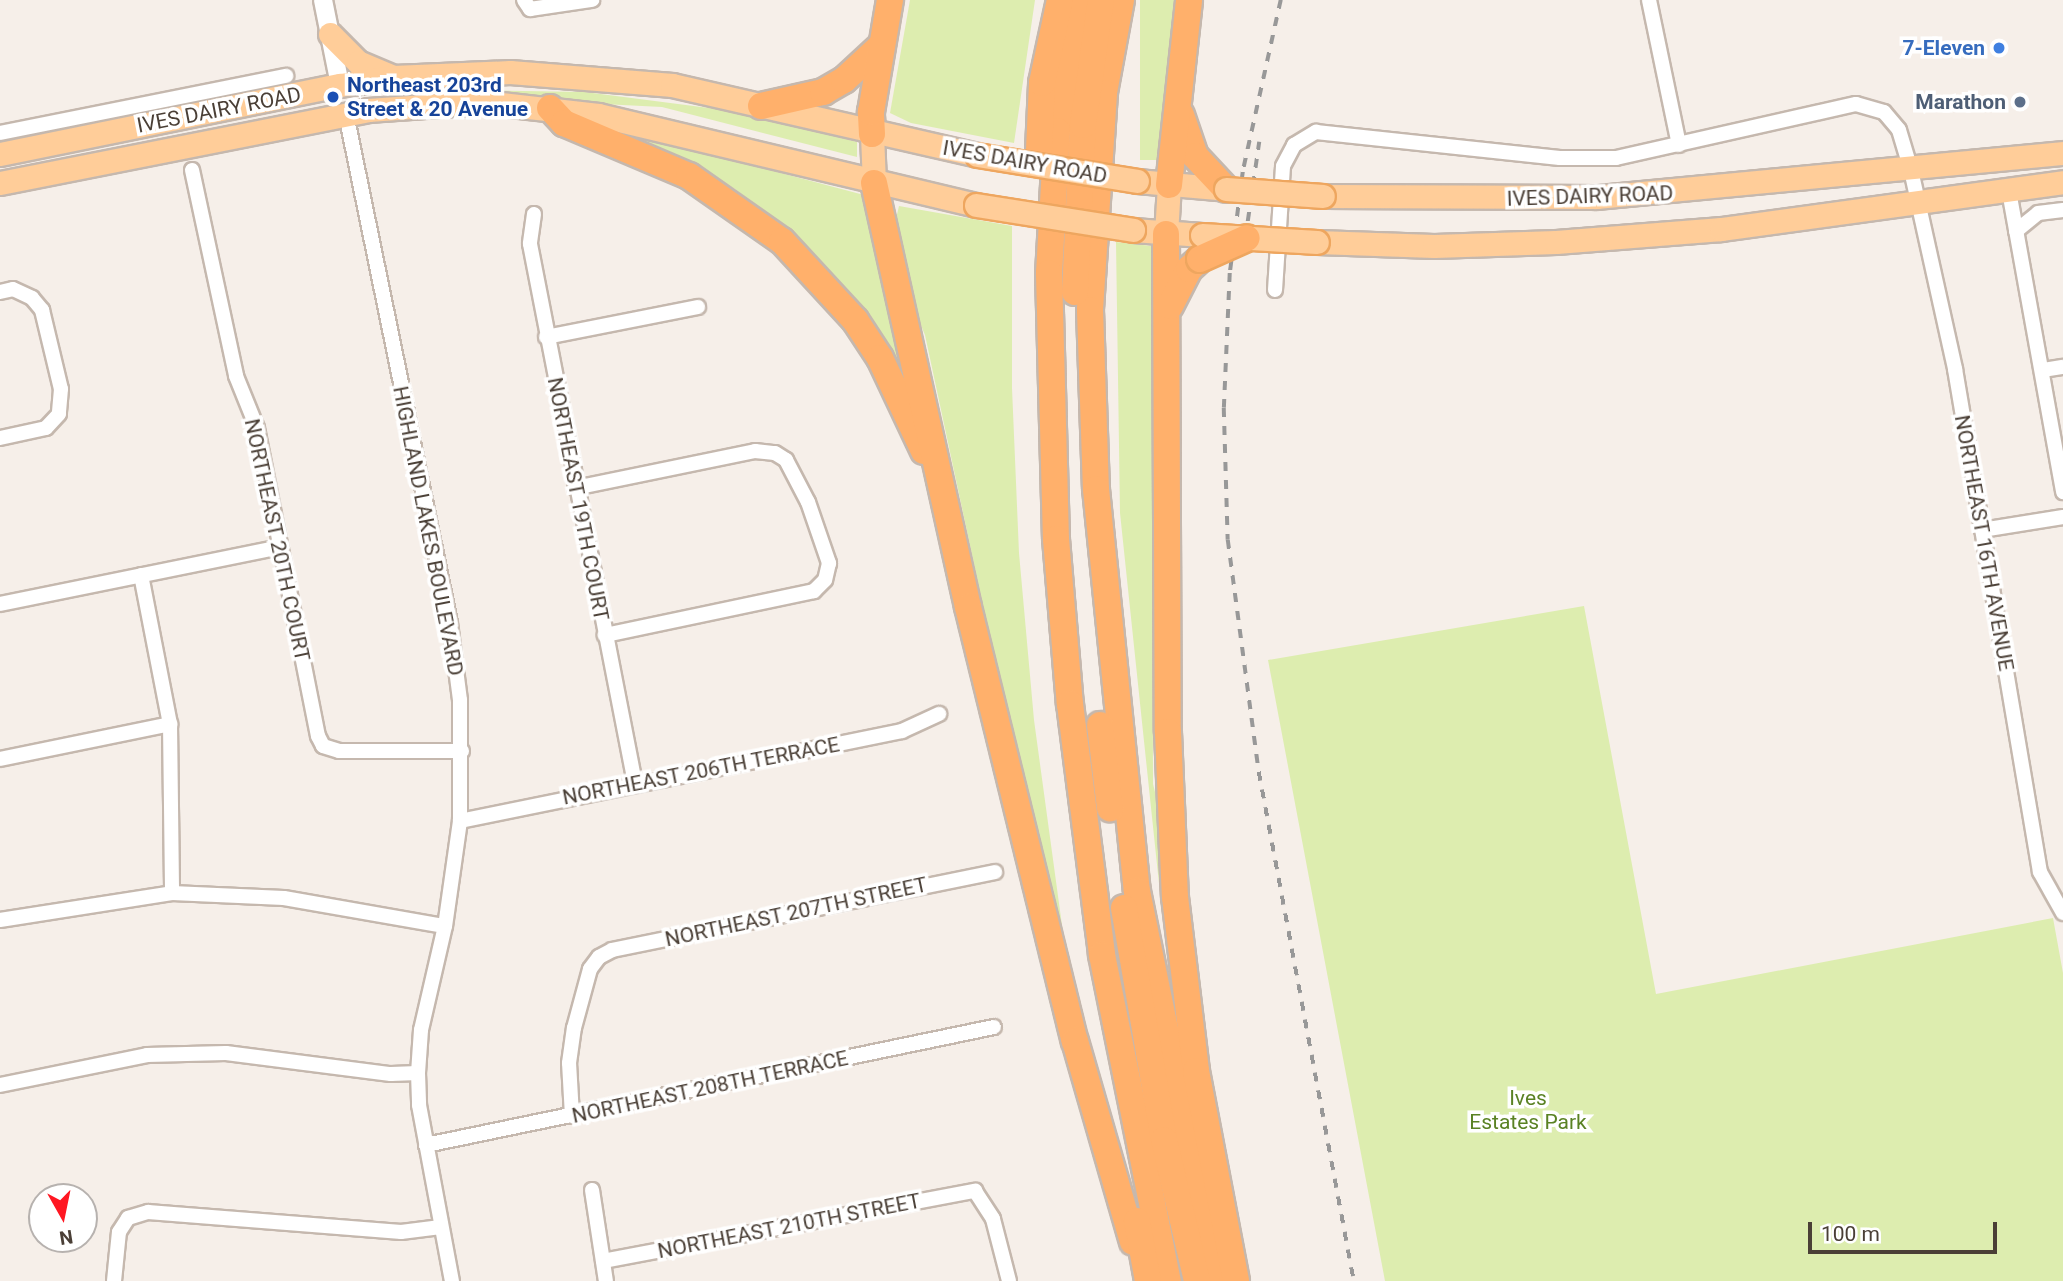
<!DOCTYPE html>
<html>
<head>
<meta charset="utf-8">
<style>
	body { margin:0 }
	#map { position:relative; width:2063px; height:1281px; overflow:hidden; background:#f6efe9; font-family:Roboto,sans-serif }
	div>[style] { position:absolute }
	.green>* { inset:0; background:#ddedaf; transform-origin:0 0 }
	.roads { filter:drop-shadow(2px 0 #c5b8ae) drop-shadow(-2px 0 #c5b8ae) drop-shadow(0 2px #c5b8ae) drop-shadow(0 -2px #c5b8ae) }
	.minor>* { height:14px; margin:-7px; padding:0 7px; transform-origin:7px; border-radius:7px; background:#fff }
	.tertiary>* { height:18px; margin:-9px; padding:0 9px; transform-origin:9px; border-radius:9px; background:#fff }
	.primary>* { height:23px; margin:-11.5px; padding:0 11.5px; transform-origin:11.5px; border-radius:11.5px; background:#ffcd99 }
	.motorway>* { height:26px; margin:-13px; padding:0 13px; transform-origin:13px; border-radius:13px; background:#ffb06b }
	.rail>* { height:3.5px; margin-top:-1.75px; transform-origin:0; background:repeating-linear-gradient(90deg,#989898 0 9px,transparent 0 18px) }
	.bridges { filter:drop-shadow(2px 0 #eea65f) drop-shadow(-2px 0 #eea65f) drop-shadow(0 2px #eea65f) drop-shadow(0 -2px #eea65f) }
	.primary-bridge>* { height:23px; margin:-11.5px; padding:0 11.5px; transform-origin:11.5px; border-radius:11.5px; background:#ffcd99 }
	.motorway-bridge>* { height:26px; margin:-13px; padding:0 13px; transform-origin:13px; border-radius:13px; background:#ffb06b }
	.dots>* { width:19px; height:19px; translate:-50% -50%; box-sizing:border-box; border:4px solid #fff; border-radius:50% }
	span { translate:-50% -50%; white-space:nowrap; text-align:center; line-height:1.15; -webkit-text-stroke:7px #fff; paint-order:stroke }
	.shop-label { font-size:21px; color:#366cbe; font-weight:700 }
	.right { translate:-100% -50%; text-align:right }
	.transit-label { font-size:21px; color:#164399; font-weight:700 }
	.left { translate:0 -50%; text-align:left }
	.service-label { font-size:21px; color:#4e5e75; font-weight:700 }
	.street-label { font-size:21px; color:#4a3f36 }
	.park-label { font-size:21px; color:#5a8224 }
	.north { position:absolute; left:28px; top:1183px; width:70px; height:70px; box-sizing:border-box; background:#fff; border:2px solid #b7b2af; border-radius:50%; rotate:171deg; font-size:19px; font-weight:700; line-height:28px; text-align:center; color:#4a3f36 }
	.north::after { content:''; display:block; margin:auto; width:24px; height:32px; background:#ff1722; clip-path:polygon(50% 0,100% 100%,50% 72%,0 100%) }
	.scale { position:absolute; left:1808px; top:1222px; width:189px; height:32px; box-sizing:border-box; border:4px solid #4a3f36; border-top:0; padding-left:9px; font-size:21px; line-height:24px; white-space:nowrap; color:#4a3f36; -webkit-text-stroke:5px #fff; paint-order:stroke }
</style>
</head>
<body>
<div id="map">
	<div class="green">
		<i style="clip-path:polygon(910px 0,1035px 0,1014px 143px,911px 123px,890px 113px)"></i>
		<i style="left:1140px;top:0;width:37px;height:160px"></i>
		<i style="clip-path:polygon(471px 90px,585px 92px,740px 112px,857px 142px,857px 157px,662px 107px,406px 94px)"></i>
		<i style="clip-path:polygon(644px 137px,864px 195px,912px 396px,776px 223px,735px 189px,643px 141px)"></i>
		<i style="clip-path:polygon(899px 206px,1012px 226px,1012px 388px,1019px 553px,1034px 720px,1064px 940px,1011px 737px,925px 335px,914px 309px,895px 223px)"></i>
		<i style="clip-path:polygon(1116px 242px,1152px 246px,1153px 784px,1161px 816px,1166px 912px,1162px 912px,1120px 513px)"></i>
		<i style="clip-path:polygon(1584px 606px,1656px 994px,2053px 918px,2063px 973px,2063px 1281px,1385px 1281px,1268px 660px)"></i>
	</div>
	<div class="roads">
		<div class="minor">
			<i style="left:524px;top:0;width:11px;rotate:56deg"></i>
			<i style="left:530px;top:9px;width:63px;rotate:-8.3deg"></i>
			<i style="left:1649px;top:0;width:148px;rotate:78.3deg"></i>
			<i style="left:346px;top:114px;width:520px;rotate:78.45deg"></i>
			<i style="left:450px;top:623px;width:78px;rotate:82.6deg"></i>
			<i style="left:460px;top:700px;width:121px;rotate:90deg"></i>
			<i style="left:460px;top:821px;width:106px;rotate:98.1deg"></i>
			<i style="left:445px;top:926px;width:107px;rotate:103deg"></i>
			<i style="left:421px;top:1030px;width:43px;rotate:94deg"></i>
			<i style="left:418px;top:1073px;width:32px;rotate:88deg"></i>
			<i style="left:419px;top:1105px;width:179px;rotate:79.4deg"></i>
			<i style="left:0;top:133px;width:292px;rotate:-11.3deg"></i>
			<i style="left:192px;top:170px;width:211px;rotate:77.9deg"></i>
			<i style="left:236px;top:376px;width:56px;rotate:68deg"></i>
			<i style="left:257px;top:428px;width:314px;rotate:78.8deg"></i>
			<i style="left:318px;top:736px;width:11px;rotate:63deg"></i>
			<i style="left:323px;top:746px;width:17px;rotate:17deg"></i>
			<i style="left:339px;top:751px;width:123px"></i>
			<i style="left:2009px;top:191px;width:306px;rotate:79.8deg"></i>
			<i style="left:534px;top:214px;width:30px;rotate:98deg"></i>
			<i style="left:530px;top:244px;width:549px;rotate:78.98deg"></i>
			<i style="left:2016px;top:231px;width:28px;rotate:-39deg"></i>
			<i style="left:2038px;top:213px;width:25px;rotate:-7deg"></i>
			<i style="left:1275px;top:290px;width:124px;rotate:-86.3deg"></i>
			<i style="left:1283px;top:166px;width:24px;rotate:-62deg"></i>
			<i style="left:1294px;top:145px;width:26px;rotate:-31deg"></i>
			<i style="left:1316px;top:132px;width:245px;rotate:6.1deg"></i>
			<i style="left:1560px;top:158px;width:56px"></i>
			<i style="left:1616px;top:158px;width:246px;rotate:-12.7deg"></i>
			<i style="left:1856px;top:104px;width:29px;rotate:16deg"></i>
			<i style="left:1884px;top:112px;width:23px;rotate:50deg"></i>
			<i style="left:1899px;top:130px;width:42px;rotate:73.3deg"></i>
			<i style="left:1911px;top:170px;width:204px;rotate:77.5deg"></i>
			<i style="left:1955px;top:369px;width:510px;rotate:80.41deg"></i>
			<i style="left:2040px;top:872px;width:47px;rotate:60.7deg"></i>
			<i style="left:0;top:292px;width:13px;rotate:-13deg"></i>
			<i style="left:13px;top:289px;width:21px;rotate:25deg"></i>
			<i style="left:32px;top:298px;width:16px;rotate:50deg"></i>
			<i style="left:42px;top:310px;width:81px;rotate:76.5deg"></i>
			<i style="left:61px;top:389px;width:25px;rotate:95deg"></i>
			<i style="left:59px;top:414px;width:19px;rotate:133deg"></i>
			<i style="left:46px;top:428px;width:47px;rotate:167.7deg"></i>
			<i style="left:546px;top:337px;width:155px;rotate:-11.2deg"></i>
			<i style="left:2043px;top:370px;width:20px;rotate:-9deg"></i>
			<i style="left:575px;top:488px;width:184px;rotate:-11.6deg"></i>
			<i style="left:755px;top:451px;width:20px;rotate:6deg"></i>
			<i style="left:775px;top:453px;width:13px;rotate:32deg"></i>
			<i style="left:786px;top:460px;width:47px;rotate:62.4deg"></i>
			<i style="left:808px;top:502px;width:65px;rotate:71deg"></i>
			<i style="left:829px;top:563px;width:17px;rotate:103deg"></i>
			<i style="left:825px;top:580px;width:16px;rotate:135deg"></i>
			<i style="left:814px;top:591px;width:214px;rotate:168.1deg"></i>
			<i style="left:1982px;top:530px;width:82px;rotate:-9.1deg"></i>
			<i style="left:141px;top:575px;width:152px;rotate:79deg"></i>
			<i style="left:170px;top:724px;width:169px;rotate:89.3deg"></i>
			<i style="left:0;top:604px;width:285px;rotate:-11.5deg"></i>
			<i style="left:0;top:759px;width:174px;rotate:-11.6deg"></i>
			<i style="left:460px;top:821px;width:451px;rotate:-11.5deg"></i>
			<i style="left:902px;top:731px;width:41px;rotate:-24.7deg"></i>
			<i style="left:0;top:920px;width:174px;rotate:-8.9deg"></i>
			<i style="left:172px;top:893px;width:112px;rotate:2.6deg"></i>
			<i style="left:284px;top:898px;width:163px;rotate:9.9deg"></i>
			<i style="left:0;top:1085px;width:150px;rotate:-11.5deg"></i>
			<i style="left:147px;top:1055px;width:79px;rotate:-1.5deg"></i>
			<i style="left:226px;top:1053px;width:166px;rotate:7.3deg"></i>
			<i style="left:391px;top:1074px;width:27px;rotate:-2deg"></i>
			<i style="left:572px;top:1116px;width:53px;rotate:-93.2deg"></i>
			<i style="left:569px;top:1063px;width:35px;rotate:-82deg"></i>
			<i style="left:574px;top:1028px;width:61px;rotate:-74.8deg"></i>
			<i style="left:590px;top:969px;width:15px;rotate:-53deg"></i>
			<i style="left:599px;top:957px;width:15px;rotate:-28deg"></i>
			<i style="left:612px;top:950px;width:391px;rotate:-11.5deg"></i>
			<i style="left:426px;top:1145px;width:580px;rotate:-11.74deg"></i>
			<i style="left:592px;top:1190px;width:92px;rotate:81.3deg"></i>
			<i style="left:603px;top:1261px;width:379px;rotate:-10.7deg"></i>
			<i style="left:975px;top:1191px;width:33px;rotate:57deg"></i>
			<i style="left:993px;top:1219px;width:64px;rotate:75.5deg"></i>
			<i style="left:114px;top:1281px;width:49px;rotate:-84.2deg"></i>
			<i style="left:119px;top:1232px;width:17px;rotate:-57deg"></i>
			<i style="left:128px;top:1218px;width:21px;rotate:-17deg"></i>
			<i style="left:148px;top:1212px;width:254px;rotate:4.5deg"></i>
			<i style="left:401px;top:1232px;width:40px;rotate:-7.1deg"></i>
		</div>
		<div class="tertiary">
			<i style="left:323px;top:0;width:87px;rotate:78.7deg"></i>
		</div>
		<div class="primary">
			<i style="left:330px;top:34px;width:40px;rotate:45deg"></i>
			<i style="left:358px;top:62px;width:38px;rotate:23deg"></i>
			<i style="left:872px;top:134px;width:49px;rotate:87.7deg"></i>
			<i style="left:0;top:154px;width:347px;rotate:-11.5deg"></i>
			<i style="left:340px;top:85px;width:54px;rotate:-8.6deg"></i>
			<i style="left:393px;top:77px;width:117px;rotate:-2.4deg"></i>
			<i style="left:510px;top:72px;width:163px;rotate:4.6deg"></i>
			<i style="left:672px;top:85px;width:313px;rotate:12.9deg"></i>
			<i style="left:1137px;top:181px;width:89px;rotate:5.1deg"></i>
			<i style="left:0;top:183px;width:375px;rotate:-11.2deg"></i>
			<i style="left:368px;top:110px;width:115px;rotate:-4deg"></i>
			<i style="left:483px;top:102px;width:116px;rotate:6.4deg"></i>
			<i style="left:598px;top:115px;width:389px;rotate:13.4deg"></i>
			<i style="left:1323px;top:196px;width:274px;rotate:0.2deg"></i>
			<i style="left:1597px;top:197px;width:468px;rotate:-5.4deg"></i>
			<i style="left:1133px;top:230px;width:69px;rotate:4.1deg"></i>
			<i style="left:1166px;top:234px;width:49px;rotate:-86.5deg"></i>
			<i style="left:1317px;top:242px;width:117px;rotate:2deg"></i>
			<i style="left:1434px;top:246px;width:122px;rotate:-1.9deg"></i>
			<i style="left:1556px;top:242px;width:166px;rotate:-4.5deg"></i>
			<i style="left:1721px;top:229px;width:345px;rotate:-7.8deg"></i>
		</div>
		<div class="motorway">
			<i style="left:1077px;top:0;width:133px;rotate:98.7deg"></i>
			<i style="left:1057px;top:131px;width:142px;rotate:93.2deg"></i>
			<i style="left:1049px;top:273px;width:266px;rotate:88.5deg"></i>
			<i style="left:1056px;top:539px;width:166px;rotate:85.2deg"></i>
			<i style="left:1070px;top:704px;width:253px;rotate:82.7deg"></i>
			<i style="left:1102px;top:955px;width:333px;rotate:78.6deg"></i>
			<i style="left:1121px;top:0;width:95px;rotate:100.4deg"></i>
			<i style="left:1104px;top:93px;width:217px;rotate:93.7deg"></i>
			<i style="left:1090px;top:310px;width:179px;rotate:88.1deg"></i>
			<i style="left:1096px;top:489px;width:404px;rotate:84.2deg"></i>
			<i style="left:1137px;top:891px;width:398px;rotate:78.5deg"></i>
			<i style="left:761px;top:106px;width:64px;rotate:-12.7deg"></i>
			<i style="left:823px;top:92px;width:24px;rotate:-30deg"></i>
			<i style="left:844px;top:80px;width:50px;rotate:-42.6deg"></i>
			<i style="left:550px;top:108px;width:21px;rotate:47deg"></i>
			<i style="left:564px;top:123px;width:136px;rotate:23deg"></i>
			<i style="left:689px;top:176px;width:113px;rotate:35deg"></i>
			<i style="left:782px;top:241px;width:108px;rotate:47.3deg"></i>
			<i style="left:855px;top:320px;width:45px;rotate:56.7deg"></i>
			<i style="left:880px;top:358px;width:103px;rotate:64.7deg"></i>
			<i style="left:1181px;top:115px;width:43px;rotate:71.1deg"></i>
			<i style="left:1195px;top:156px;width:45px;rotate:46.8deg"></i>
			<i style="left:872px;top:134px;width:22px;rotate:-93deg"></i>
			<i style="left:871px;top:112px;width:114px;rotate:-80.4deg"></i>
			<i style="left:1039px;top:150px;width:67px;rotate:-87.4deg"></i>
			<i style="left:1042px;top:83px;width:85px;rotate:-77.8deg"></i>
			<i style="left:874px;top:183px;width:434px;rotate:77.5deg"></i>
			<i style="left:968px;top:607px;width:447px;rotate:76.2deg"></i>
			<i style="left:1075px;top:1041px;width:209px;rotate:73.9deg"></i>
			<i style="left:1169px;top:185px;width:186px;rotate:-83.8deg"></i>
			<i style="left:1166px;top:234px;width:498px;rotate:89.8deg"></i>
			<i style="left:1168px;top:732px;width:165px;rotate:87.6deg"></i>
			<i style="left:1175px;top:897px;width:175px;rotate:83.1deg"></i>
			<i style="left:1196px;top:1071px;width:214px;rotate:79.2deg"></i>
			<i style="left:1075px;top:292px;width:167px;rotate:-87.3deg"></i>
			<i style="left:1083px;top:125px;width:126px;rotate:-81.8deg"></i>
			<i style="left:1170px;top:306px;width:42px;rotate:-62.8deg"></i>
			<i style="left:1189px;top:269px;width:15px;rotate:-42deg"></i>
			<i style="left:1100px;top:725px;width:84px;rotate:83.1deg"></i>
			<i style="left:1124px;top:908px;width:235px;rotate:80.2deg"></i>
			<i style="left:1164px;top:1140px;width:145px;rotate:76.8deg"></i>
			<i style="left:1137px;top:1221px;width:61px;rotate:79.6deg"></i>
		</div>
	</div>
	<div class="rail">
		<i style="left:1281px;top:0;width:176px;rotate:102.5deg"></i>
		<i style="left:1243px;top:172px;width:102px;rotate:97.3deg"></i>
		<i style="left:1230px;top:273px;width:135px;rotate:92.5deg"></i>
		<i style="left:1224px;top:408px;width:132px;rotate:88.3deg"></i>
		<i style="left:1228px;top:540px;width:234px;rotate:82.4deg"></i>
		<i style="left:1259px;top:772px;width:518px;rotate:79.43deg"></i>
		<i style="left:1245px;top:239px;width:98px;rotate:-81.8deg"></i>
	</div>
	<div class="bridges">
		<div class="primary-bridge">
			<i style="left:977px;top:155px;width:162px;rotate:9.2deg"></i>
			<i style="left:1226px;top:189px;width:97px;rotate:4.1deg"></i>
			<i style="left:976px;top:205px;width:159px;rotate:9deg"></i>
			<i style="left:1202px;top:235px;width:115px;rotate:3.5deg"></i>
		</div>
		<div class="motorway-bridge">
			<i style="left:1200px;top:259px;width:51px;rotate:-24.1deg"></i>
		</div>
	</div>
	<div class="dots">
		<i style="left:1999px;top:48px;background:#3f7fe0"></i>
		<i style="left:333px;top:97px;background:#1a4fb4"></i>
		<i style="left:2020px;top:102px;background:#5c6f8a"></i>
	</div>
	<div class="shop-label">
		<span class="right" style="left:1985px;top:48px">7-Eleven</span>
	</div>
	<div class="transit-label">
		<span class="left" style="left:347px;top:97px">Northeast 203rd<br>Street &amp; 20 Avenue</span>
	</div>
	<div class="service-label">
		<span class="right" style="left:2006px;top:102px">Marathon</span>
	</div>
	<div class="street-label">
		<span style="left:219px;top:110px;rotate:-11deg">IVES DAIRY ROAD</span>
		<span style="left:1025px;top:162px;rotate:10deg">IVES DAIRY ROAD</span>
		<span style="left:1590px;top:196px;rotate:-2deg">IVES DAIRY ROAD</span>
		<span style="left:578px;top:499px;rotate:79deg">NORTHEAST 19TH COURT</span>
		<span style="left:428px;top:531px;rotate:79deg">HIGHLAND LAKES BOULEVARD</span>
		<span style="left:277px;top:540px;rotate:78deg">NORTHEAST 20TH COURT</span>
		<span style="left:1984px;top:543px;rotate:80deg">NORTHEAST 16TH AVENUE</span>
		<span style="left:701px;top:771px;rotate:-11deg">NORTHEAST 206TH TERRACE</span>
		<span style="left:796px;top:912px;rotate:-12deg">NORTHEAST 207TH STREET</span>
		<span style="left:710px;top:1087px;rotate:-12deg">NORTHEAST 208TH TERRACE</span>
		<span style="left:789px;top:1226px;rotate:-11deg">NORTHEAST 210TH STREET</span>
	</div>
	<div class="park-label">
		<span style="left:1528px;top:1110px">Ives<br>Estates Park</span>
	</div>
	<div class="north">N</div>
	<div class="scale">100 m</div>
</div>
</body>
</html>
